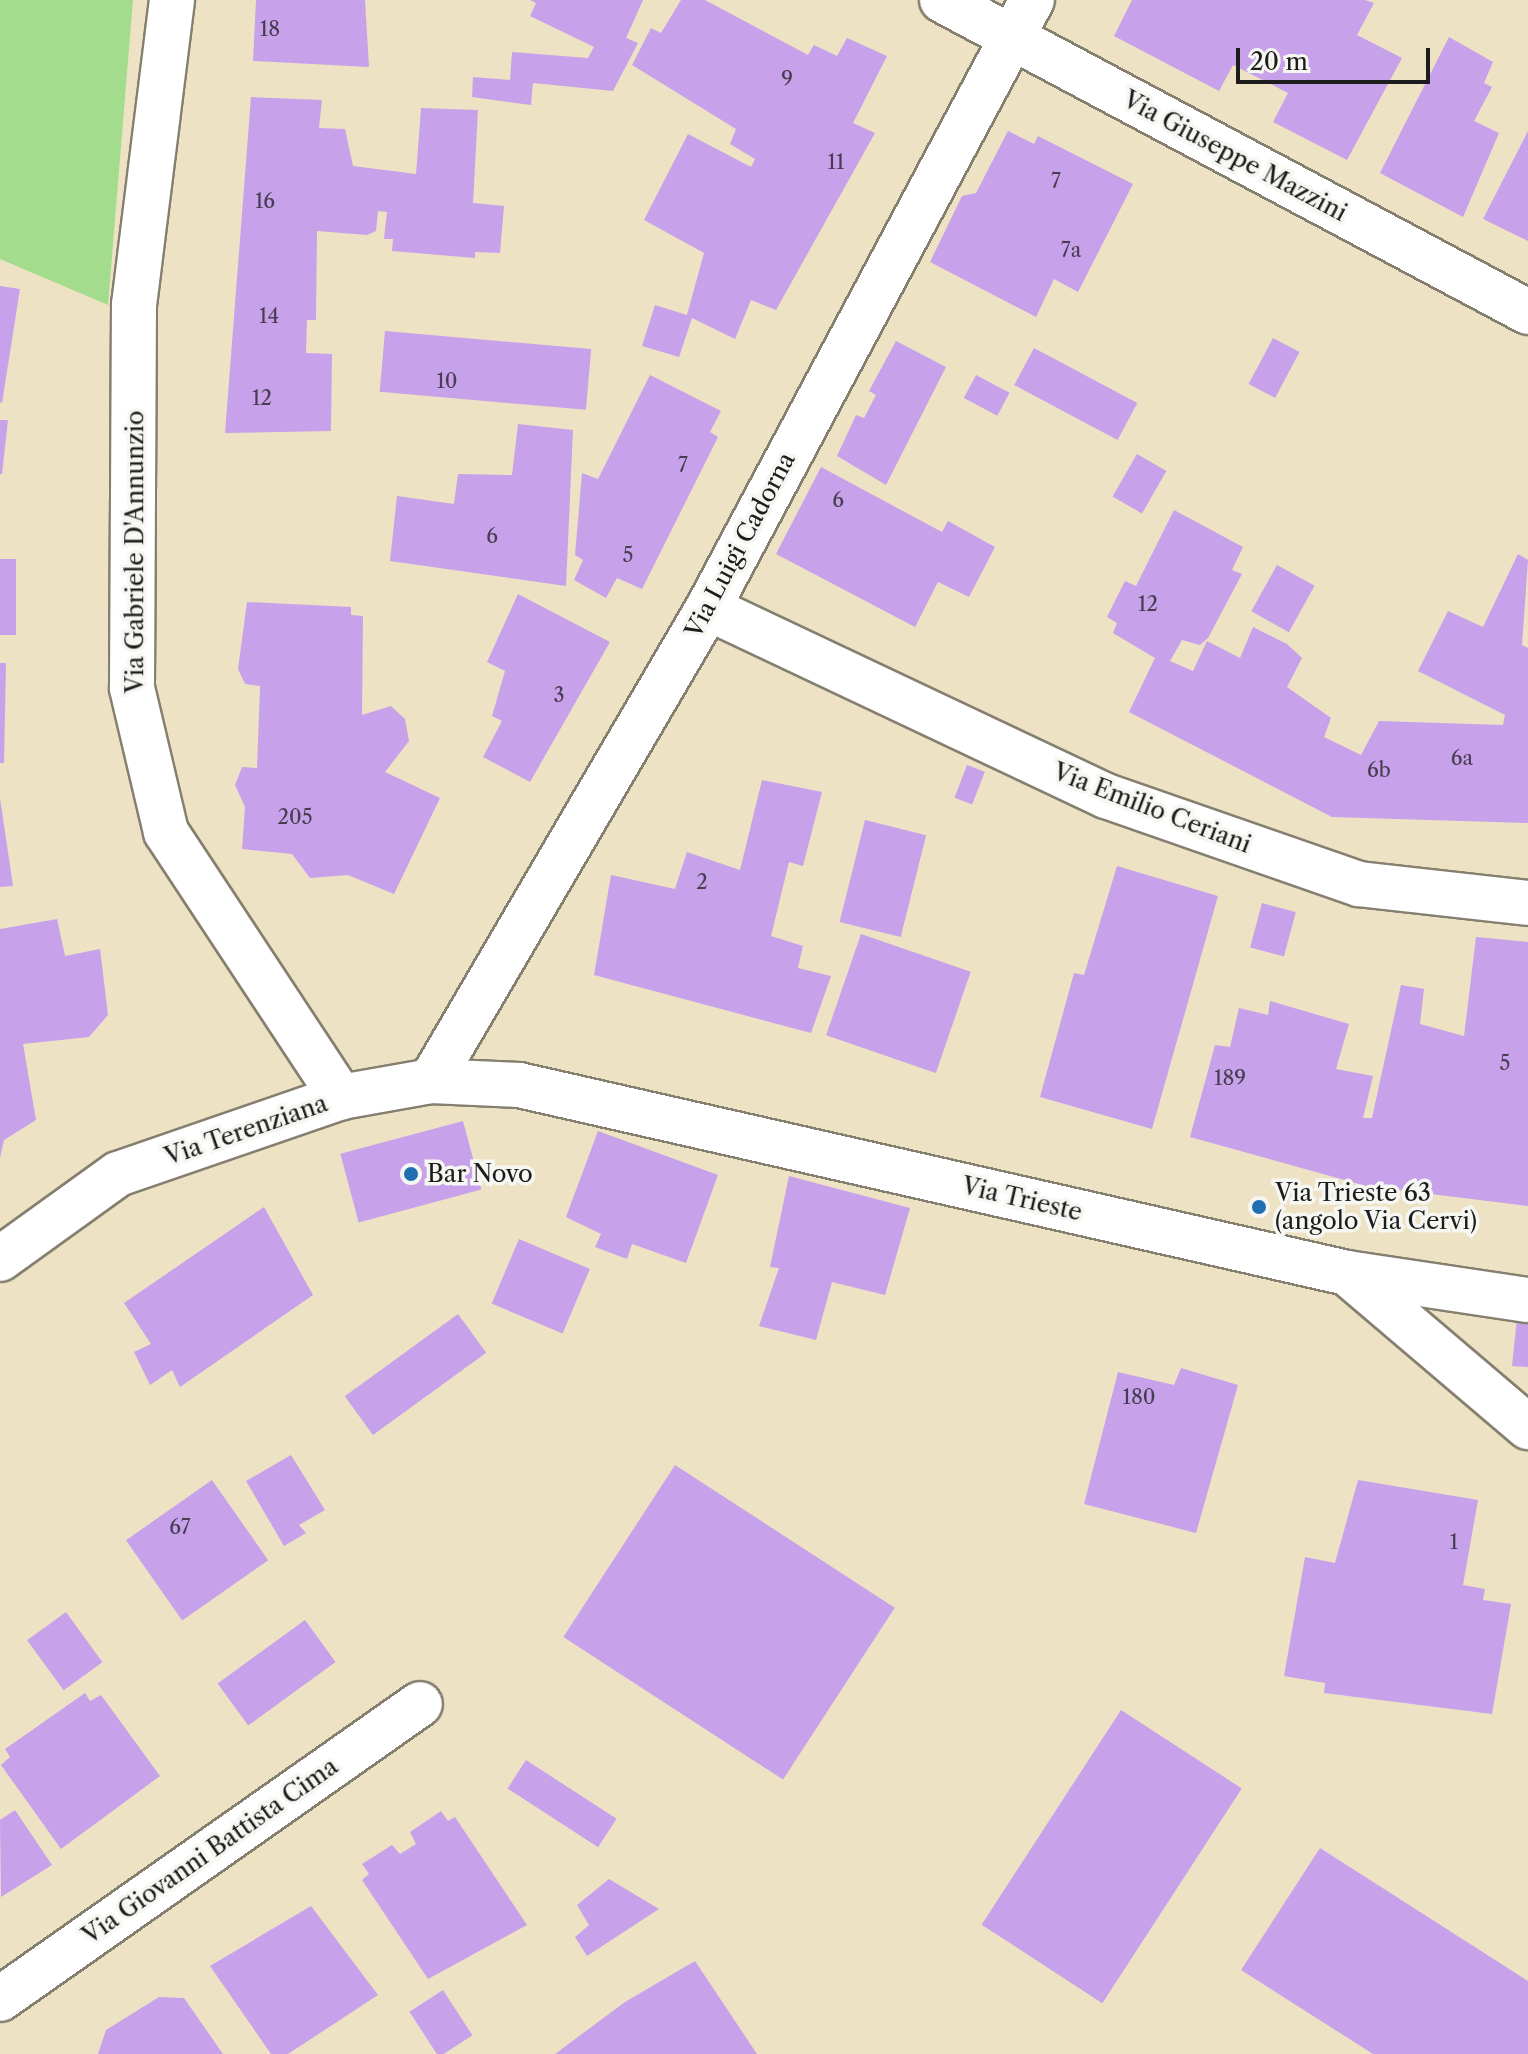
<!DOCTYPE html>
<html>
<head>
<meta charset="utf-8">
<style>
	body { margin:0 }
	#map { position:relative; width:1528px; height:2054px; overflow:hidden; background:#eee2c4; font-family:"Libre Caslon Text",serif }
	div>[style] { position:absolute }
	.green>* { inset:0; background:#a4dc8e }
	.building>* { inset:0; background:#c7a1ea; transform-origin:0 0 }
	.roads { filter:drop-shadow(2px 0 #857f70) drop-shadow(-2px 0 #857f70) drop-shadow(0 2px #857f70) drop-shadow(0 -2px #857f70) }
	.minor>* { height:44px; margin:-22px; padding:0 22px; transform-origin:22px; border-radius:22px; background:#fff }
	.tertiary>* { height:44px; margin:-22px; padding:0 22px; transform-origin:22px; border-radius:22px; background:#fff }
	.dots>* { width:22px; height:22px; translate:-50% -50%; box-sizing:border-box; border:4px solid #f6f6f2; border-radius:50% }
	span { translate:-50% -50%; white-space:nowrap; text-align:center; line-height:1.15; -webkit-text-stroke:7px #f6f6f2; paint-order:stroke }
	.number-label { font-size:20px; color:#473d50 }
	.number-label span { -webkit-text-stroke-width:0 }
	.street-label { font-size:24px; color:#1c1c1c }
	.poi-label { font-size:24px; color:#1c1c1c }
	.left { translate:0 -50%; text-align:left }
	.scale { position:absolute; left:1236px; top:48px; width:194px; height:36px; box-sizing:border-box; border:4px solid #1c1c1c; border-top:0; padding-left:10px; font-size:24px; line-height:28px; white-space:nowrap; color:#1c1c1c; -webkit-text-stroke:6px #f6f6f2; paint-order:stroke }
</style>
</head>
<body>
<div id="map">
	<div class="green">
		<i style="clip-path:polygon(0 0,133px 0,108px 305px,0 259px)"></i>
	</div>
	<div class="building">
		<i style="clip-path:polygon(256px 0,365px 0,369px 67px,253px 61px)"></i>
		<i style="clip-path:polygon(530px 0,643px 0,626px 38px,638px 43px,613px 91px,533px 83px,531px 105px,472px 97px,473px 77px,510px 80px,512px 52px,588px 58px,594px 47px,530px 16px,536px 3px)"></i>
		<i style="clip-path:polygon(681px 0,705px 0,808px 55px,814px 45px,837px 56px,847px 38px,887px 56px,853px 123px,875px 133px,776px 310px,751px 300px,735px 339px,692px 318px,679px 357px,642px 346px,655px 305px,687px 315px,704px 253px,644px 220px,688px 134px,751px 167px,755px 159px,730px 144px,736px 129px,632px 65px,651px 28px,661px 33px)"></i>
		<i style="clip-path:polygon(1132px 0,1365px 0,1374px 3px,1357px 35px,1402px 58px,1347px 160px,1273px 122px,1288px 93px,1233px 65px,1219px 91px,1114px 36px)"></i>
		<i style="clip-path:polygon(1449px 37px,1493px 62px,1484px 83px,1492px 87px,1474px 121px,1499px 133px,1463px 217px,1380px 173px)"></i>
		<i style="clip-path:polygon(251px 97px,322px 100px,319px 128px,345px 129px,353px 166px,416px 174px,421px 108px,478px 110px,473px 203px,504px 206px,500px 253px,475px 252px,475px 258px,392px 251px,393px 239px,384px 239px,387px 212px,378px 211px,376px 231px,367px 235px,317px 231px,316px 320px,307px 320px,306px 353px,332px 354px,331px 431px,225px 433px)"></i>
		<i style="clip-path:polygon(1008px 131px,1034px 144px,1038px 136px,1133px 184px,1078px 292px,1054px 279px,1036px 317px,930px 262px,962px 196px,976px 193px)"></i>
		<i style="clip-path:polygon(1528px 131px,1528px 241px,1483px 219px)"></i>
		<i style="clip-path:polygon(0 286px,20px 289px,2px 403px,0 402px)"></i>
		<i style="left:385px;top:331px;width:207px;height:61px;rotate:5deg"></i>
		<i style="left:1273px;top:338px;width:30px;height:52px;rotate:28deg"></i>
		<i style="clip-path:polygon(896px 341px,946px 367px,886px 485px,837px 456px,856px 415px,864px 418px,876px 395px,869px 391px)"></i>
		<i style="left:1034px;top:348px;width:117px;height:42px;rotate:28deg"></i>
		<i style="clip-path:polygon(650px 375px,721px 411px,710px 432px,718px 437px,642px 589px,617px 578px,606px 598px,574px 580px,583px 560px,575px 555px,582px 473px,598px 479px)"></i>
		<i style="left:976px;top:375px;width:38px;height:26px;rotate:28deg"></i>
		<i style="clip-path:polygon(0 420px,8px 420px,2px 474px,0 474px)"></i>
		<i style="clip-path:polygon(518px 424px,573px 430px,566px 586px,390px 561px,397px 496px,454px 504px,458px 474px,512px 475px)"></i>
		<i style="left:1137px;top:454px;width:34px;height:49px;rotate:30deg"></i>
		<i style="clip-path:polygon(821px 467px,942px 532px,948px 521px,995px 547px,969px 597px,938px 582px,915px 627px,776px 554px)"></i>
		<i style="clip-path:polygon(1174px 510px,1243px 547px,1232px 570px,1242px 574px,1208px 638px,1200px 645px,1182px 640px,1170px 661px,1193px 671px,1207px 641px,1240px 658px,1253px 627px,1287px 644px,1302px 658px,1287px 687px,1331px 718px,1324px 737px,1361px 755px,1379px 721px,1503px 725px,1505px 715px,1418px 671px,1448px 611px,1483px 627px,1518px 554px,1528px 560px,1522px 645px,1528px 648px,1528px 823px,1332px 817px,1129px 712px,1155px 658px,1113px 633px,1117px 623px,1107px 617px,1125px 581px,1136px 586px)"></i>
		<i style="left:0;top:559px;width:16px;height:76px"></i>
		<i style="left:1277px;top:565px;width:43px;height:53px;rotate:29deg"></i>
		<i style="clip-path:polygon(518px 594px,610px 642px,530px 782px,483px 757px,502px 721px,492px 716px,505px 671px,487px 662px)"></i>
		<i style="clip-path:polygon(247px 602px,351px 607px,351px 615px,363px 616px,362px 715px,391px 706px,405px 719px,409px 741px,385px 772px,440px 798px,394px 894px,348px 875px,310px 878px,292px 854px,242px 849px,245px 807px,235px 785px,242px 767px,257px 768px,260px 686px,245px 684px,238px 669px)"></i>
		<i style="clip-path:polygon(0 663px,6px 663px,4px 763px,0 763px)"></i>
		<i style="left:967px;top:765px;width:19px;height:35px;rotate:21deg"></i>
		<i style="clip-path:polygon(762px 780px,822px 792px,803px 866px,789px 862px,771px 936px,803px 946px,798px 968px,831px 976px,811px 1033px,594px 975px,611px 875px,675px 889px,687px 852px,740px 870px)"></i>
		<i style="clip-path:polygon(0 798px,13px 886px,0 887px)"></i>
		<i style="left:865px;top:820px;width:63px;height:105px;rotate:14deg"></i>
		<i style="clip-path:polygon(1117px 866px,1218px 896px,1152px 1129px,1040px 1097px,1074px 973px,1084px 975px)"></i>
		<i style="left:1262px;top:903px;width:35px;height:46px;rotate:15deg"></i>
		<i style="clip-path:polygon(57px 919px,65px 956px,100px 949px,108px 1015px,89px 1037px,23px 1044px,36px 1120px,4px 1140px,0 1158px,0 929px)"></i>
		<i style="left:861px;top:934px;width:116px;height:107px;rotate:19deg"></i>
		<i style="clip-path:polygon(1476px 937px,1528px 942px,1528px 1206px,1366px 1186px,1190px 1137px,1215px 1045px,1230px 1047px,1239px 1008px,1268px 1015px,1270px 1001px,1349px 1024px,1336px 1069px,1373px 1076px,1363px 1118px,1372px 1118px,1401px 985px,1424px 989px,1420px 1024px,1464px 1036px)"></i>
		<i style="left:463px;top:1121px;width:71px;height:127px;rotate:75deg"></i>
		<i style="clip-path:polygon(598px 1131px,718px 1175px,686px 1263px,632px 1244px,627px 1259px,595px 1247px,601px 1234px,566px 1217px)"></i>
		<i style="clip-path:polygon(789px 1176px,910px 1208px,885px 1295px,832px 1282px,816px 1340px,759px 1326px,779px 1268px,770px 1267px)"></i>
		<i style="clip-path:polygon(264px 1207px,313px 1295px,180px 1387px,172px 1370px,150px 1385px,134px 1352px,151px 1344px,124px 1303px)"></i>
		<i style="left:519px;top:1239px;width:77px;height:70px;rotate:23deg"></i>
		<i style="left:458px;top:1314px;width:48px;height:140px;rotate:54deg"></i>
		<i style="clip-path:polygon(1517px 1318px,1528px 1319px,1528px 1367px,1512px 1366px)"></i>
		<i style="clip-path:polygon(1181px 1368px,1238px 1385px,1196px 1533px,1084px 1504px,1118px 1372px,1174px 1385px)"></i>
		<i style="clip-path:polygon(291px 1455px,325px 1510px,299px 1525px,306px 1533px,284px 1546px,246px 1481px)"></i>
		<i style="left:675px;top:1465px;width:262px;height:205px;rotate:33deg"></i>
		<i style="left:212px;top:1480px;width:98px;height:105px;rotate:55deg"></i>
		<i style="clip-path:polygon(1358px 1480px,1478px 1500px,1463px 1585px,1485px 1589px,1483px 1600px,1511px 1604px,1492px 1714px,1324px 1693px,1325px 1683px,1284px 1676px,1305px 1557px,1335px 1563px)"></i>
		<i style="left:66px;top:1612px;width:62px;height:48px;rotate:54deg"></i>
		<i style="left:305px;top:1620px;width:52px;height:108px;rotate:54deg"></i>
		<i style="clip-path:polygon(85px 1693px,90px 1701px,101px 1695px,160px 1776px,61px 1849px,1px 1765px,10px 1757px,5px 1749px)"></i>
		<i style="left:1121px;top:1710px;width:144px;height:256px;rotate:33deg"></i>
		<i style="left:526px;top:1760px;width:108px;height:34px;rotate:33deg"></i>
		<i style="clip-path:polygon(15px 1810px,52px 1865px,1px 1897px,0 1820px)"></i>
		<i style="clip-path:polygon(441px 1811px,448px 1821px,455px 1817px,527px 1925px,428px 1979px,362px 1880px,369px 1874px,362px 1864px,392px 1845px,400px 1854px,416px 1844px,410px 1832px)"></i>
		<i style="clip-path:polygon(1320px 1848px,1528px 1981px,1528px 2054px,1373px 2054px,1241px 1970px)"></i>
		<i style="clip-path:polygon(609px 1879px,659px 1909px,587px 1956px,575px 1937px,589px 1925px,577px 1905px)"></i>
		<i style="clip-path:polygon(311px 1906px,378px 1995px,288px 2054px,271px 2054px,210px 1966px)"></i>
		<i style="clip-path:polygon(695px 1961px,757px 2054px,555px 2054px,625px 2002px)"></i>
		<i style="left:443px;top:1990px;width:54px;height:40px;rotate:57deg"></i>
		<i style="clip-path:polygon(159px 1997px,184px 1998px,223px 2054px,98px 2054px,106px 2030px)"></i>
	</div>
	<div class="roads">
		<div class="minor">
			<i style="left:172px;top:0;width:306px;rotate:97.1deg"></i>
			<i style="left:134px;top:304px;width:384px;rotate:90.3deg"></i>
			<i style="left:132px;top:688px;width:148px;rotate:76.7deg"></i>
			<i style="left:166px;top:832px;width:318px;rotate:56.6deg"></i>
			<i style="left:942px;top:0;width:664px;rotate:28.03deg"></i>
			<i style="left:708px;top:608px;width:440px;rotate:25.3deg"></i>
			<i style="left:1106px;top:796px;width:268px;rotate:19.2deg"></i>
			<i style="left:1359px;top:884px;width:170px;rotate:6.4deg"></i>
			<i style="left:431px;top:1081px;width:548px;rotate:-59.65deg"></i>
			<i style="left:708px;top:608px;width:689px;rotate:-61.95deg"></i>
			<i style="left:1347px;top:1273px;width:238px;rotate:40.4deg"></i>
			<i style="left:0;top:1999px;width:513px;rotate:-35.08deg"></i>
		</div>
		<div class="tertiary">
			<i style="left:0;top:1259px;width:145px;rotate:-35.8deg"></i>
			<i style="left:118px;top:1174px;width:236px;rotate:-19deg"></i>
			<i style="left:341px;top:1097px;width:91px;rotate:-10.1deg"></i>
			<i style="left:431px;top:1081px;width:88px;rotate:2.6deg"></i>
			<i style="left:519px;top:1085px;width:849px;rotate:12.79deg"></i>
			<i style="left:1347px;top:1273px;width:183px;rotate:8.5deg"></i>
		</div>
	</div>
	<div class="dots">
		<i style="left:411px;top:1174px;background:#1f6fb2"></i>
		<i style="left:1259px;top:1207px;background:#1f6fb2"></i>
	</div>
	<div class="number-label">
		<span style="left:270px;top:29px">18</span>
		<span style="left:787px;top:79px">9</span>
		<span style="left:836px;top:162px">11</span>
		<span style="left:1056px;top:181px">7</span>
		<span style="left:265px;top:201px">16</span>
		<span style="left:1071px;top:250px">7a</span>
		<span style="left:269px;top:316px">14</span>
		<span style="left:447px;top:381px">10</span>
		<span style="left:262px;top:398px">12</span>
		<span style="left:683px;top:465px">7</span>
		<span style="left:838px;top:500px">6</span>
		<span style="left:492px;top:536px">6</span>
		<span style="left:628px;top:555px">5</span>
		<span style="left:1148px;top:604px">12</span>
		<span style="left:559px;top:695px">3</span>
		<span style="left:1462px;top:758px">6a</span>
		<span style="left:1379px;top:770px">6b</span>
		<span style="left:295px;top:817px">205</span>
		<span style="left:702px;top:882px">2</span>
		<span style="left:1505px;top:1063px">5</span>
		<span style="left:1230px;top:1078px">189</span>
		<span style="left:1139px;top:1397px">180</span>
		<span style="left:180px;top:1527px">67</span>
		<span style="left:1454px;top:1542px">1</span>
	</div>
	<div class="street-label">
		<span style="left:1235px;top:156px;rotate:28deg">Via Giuseppe Mazzini</span>
		<span style="left:740px;top:545px;rotate:-62deg">Via Luigi Cadorna</span>
		<span style="left:135px;top:552px;rotate:-90deg">Via Gabriele D'Annunzio</span>
		<span style="left:1152px;top:808px;rotate:21deg">Via Emilio Ceriani</span>
		<span style="left:246px;top:1130px;rotate:-19deg">Via Terenziana</span>
		<span style="left:1022px;top:1199px;rotate:13deg">Via Trieste</span>
		<span style="left:210px;top:1851px;rotate:-35deg">Via Giovanni Battista Cima</span>
	</div>
	<div class="poi-label">
		<span class="left" style="left:427px;top:1174px">Bar Novo</span>
		<span class="left" style="left:1275px;top:1207px">Via Trieste 63<br>(angolo Via Cervi)</span>
	</div>
	<div class="scale">20 m</div>
</div>
</body>
</html>
